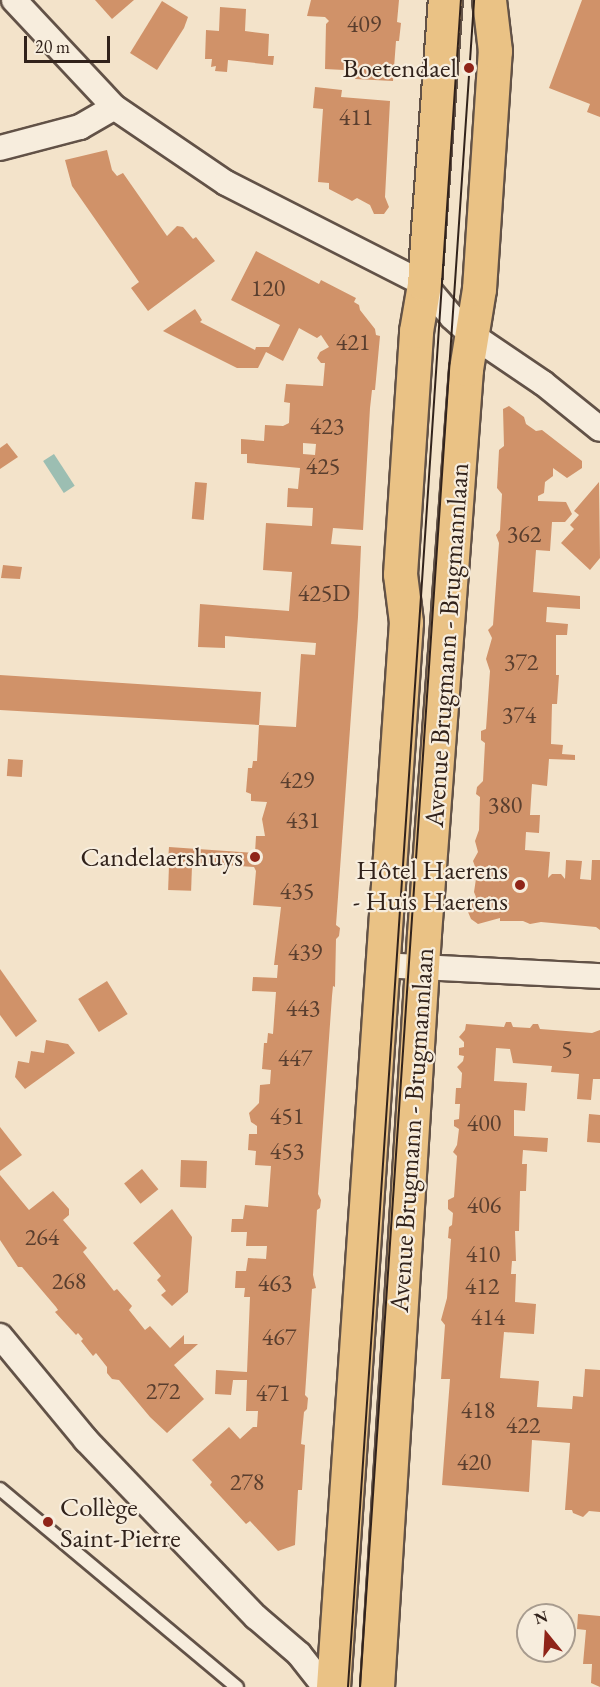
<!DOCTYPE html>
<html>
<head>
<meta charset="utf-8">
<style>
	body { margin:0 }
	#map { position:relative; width:600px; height:1687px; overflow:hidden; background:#f3e3ca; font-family:"EB Garamond",serif }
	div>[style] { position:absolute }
	.water>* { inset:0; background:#9cbeb2; transform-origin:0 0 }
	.building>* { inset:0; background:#d09269; transform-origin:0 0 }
	.roads { filter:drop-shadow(2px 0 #625247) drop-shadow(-2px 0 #625247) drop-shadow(0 2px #625247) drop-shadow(0 -2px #625247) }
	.lane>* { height:12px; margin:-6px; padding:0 6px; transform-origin:6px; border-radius:6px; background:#f7eddd }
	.street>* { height:24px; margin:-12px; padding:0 12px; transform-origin:12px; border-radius:12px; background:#f7eddd }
	.primary>* { height:33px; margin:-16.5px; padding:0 16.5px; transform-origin:16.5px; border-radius:16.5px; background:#eac285 }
	.tram>* { height:1.5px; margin:-0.75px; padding:0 0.75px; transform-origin:0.75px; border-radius:0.75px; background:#31221b }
	.dots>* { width:16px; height:16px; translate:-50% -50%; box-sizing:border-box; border:3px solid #f7eddd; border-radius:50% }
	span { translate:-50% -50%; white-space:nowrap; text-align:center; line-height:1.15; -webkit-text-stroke:4.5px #f7eddd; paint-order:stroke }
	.number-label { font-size:24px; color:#593e2e }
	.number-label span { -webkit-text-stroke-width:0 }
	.poi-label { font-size:27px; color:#31221b }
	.right { translate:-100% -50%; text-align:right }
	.left { translate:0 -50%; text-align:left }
	.street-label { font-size:27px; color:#31221b }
	.north { position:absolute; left:516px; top:1603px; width:60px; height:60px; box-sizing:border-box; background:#f7eddd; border:2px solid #a89c8f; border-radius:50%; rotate:342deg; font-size:16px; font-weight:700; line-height:24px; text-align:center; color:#31221b }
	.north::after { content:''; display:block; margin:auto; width:21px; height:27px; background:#8f2418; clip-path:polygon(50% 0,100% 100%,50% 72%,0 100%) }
	.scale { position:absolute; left:24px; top:36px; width:86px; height:27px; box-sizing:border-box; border:3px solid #31221b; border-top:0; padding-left:8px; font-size:18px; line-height:21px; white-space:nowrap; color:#31221b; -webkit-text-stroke:4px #f7eddd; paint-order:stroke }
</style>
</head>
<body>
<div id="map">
	<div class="water">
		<i style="left:54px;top:454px;width:38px;height:13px;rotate:57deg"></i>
	</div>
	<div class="building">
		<i style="clip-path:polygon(95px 0,134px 0,112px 19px)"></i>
		<i style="clip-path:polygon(311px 0,399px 0,397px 22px,401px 23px,399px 41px,396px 41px,393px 81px,355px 79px,356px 65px,345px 65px,344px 70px,325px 69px,326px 24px,329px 21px,325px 17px,307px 16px)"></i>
		<i style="clip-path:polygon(582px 0,600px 0,600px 117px,587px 112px,590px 104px,549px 88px)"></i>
		<i style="clip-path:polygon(162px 1px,188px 17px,184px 28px,157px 70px,130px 53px)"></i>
		<i style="clip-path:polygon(220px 7px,246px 9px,245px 31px,269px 34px,268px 56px,274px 56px,273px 65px,228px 60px,227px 72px,215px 71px,216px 66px,211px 67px,212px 59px,205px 59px,206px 30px,219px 31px)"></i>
		<i style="clip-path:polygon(315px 87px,342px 90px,341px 97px,390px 101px,385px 197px,389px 207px,384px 214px,374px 214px,370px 205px,357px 198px,352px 201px,329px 189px,329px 183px,318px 182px,323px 109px,313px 108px)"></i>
		<i style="clip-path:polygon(107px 150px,112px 170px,117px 176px,123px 173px,167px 236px,177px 226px,183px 227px,193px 239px,196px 237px,215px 261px,148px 311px,131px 288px,139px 282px,72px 186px,65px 160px)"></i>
		<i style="clip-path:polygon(evenodd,256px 251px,319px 284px,321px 280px,356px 298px,354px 302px,359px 305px,360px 310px,375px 329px,376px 335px,380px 336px,375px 390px,372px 390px,370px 408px,363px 530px,333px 528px,331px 544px,361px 546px,358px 617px,336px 925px,340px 928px,339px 936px,336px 939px,335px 987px,333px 986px,332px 996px,318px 1194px,321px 1200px,320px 1208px,317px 1210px,313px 1275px,316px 1288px,312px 1289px,305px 1395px,308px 1398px,307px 1409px,304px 1412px,301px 1444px,305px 1445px,302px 1490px,298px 1490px,295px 1545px,278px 1551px,250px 1521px,246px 1524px,210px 1485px,212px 1482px,192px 1460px,229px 1427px,240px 1439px,253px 1427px,257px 1427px,258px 1411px,246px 1411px,247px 1380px,233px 1380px,231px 1395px,215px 1394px,216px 1370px,247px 1372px,250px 1297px,244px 1297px,245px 1288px,235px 1288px,236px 1271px,246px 1271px,248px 1258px,266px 1259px,267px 1246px,246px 1246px,247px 1232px,231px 1232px,232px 1219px,243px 1219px,245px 1205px,268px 1207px,271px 1166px,255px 1165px,256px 1151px,248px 1150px,249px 1134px,257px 1134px,257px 1126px,251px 1122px,249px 1113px,259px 1103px,260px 1085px,270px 1084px,271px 1070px,262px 1069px,264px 1043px,267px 1043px,268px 1033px,273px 1034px,276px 992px,252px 991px,253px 977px,277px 978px,278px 965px,274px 965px,281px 907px,253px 905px,256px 871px,254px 867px,168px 861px,169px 847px,255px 853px,256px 836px,265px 836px,262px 819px,267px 802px,251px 801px,251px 794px,246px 792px,248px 768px,252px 768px,253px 761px,257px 761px,259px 725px,0 710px,0 675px,261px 692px,259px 725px,296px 727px,301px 654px,315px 655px,316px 643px,225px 636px,225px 648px,198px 647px,200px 604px,289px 611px,292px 572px,263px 570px,266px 523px,312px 526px,313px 508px,287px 507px,288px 488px,298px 489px,300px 468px,247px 463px,247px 454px,241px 454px,241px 439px,264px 441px,265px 425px,283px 426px,289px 423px,290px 403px,284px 402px,286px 384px,323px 386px,325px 363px,321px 363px,317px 358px,320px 352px,329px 347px,321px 335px,317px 338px,299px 328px,283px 361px,266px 352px,258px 368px,237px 368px,163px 331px,195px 309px,202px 320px,200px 322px,255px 350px,256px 347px,269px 347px,280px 325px,231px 300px,256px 251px,303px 443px,316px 444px,315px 455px,303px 454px,303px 443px)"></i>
		<i style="clip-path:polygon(509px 406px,524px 417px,526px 424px,536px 431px,542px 430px,582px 461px,582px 468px,567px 478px,553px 468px,553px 476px,545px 482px,544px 493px,538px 496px,538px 501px,566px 502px,572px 514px,565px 522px,552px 522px,550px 551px,536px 550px,533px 592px,580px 596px,580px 609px,547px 607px,546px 622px,568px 624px,567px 635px,556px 635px,556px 675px,559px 675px,557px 704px,552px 704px,551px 744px,563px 745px,562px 754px,575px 755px,575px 760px,549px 759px,547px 786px,532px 784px,530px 815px,540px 815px,539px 833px,526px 832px,525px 850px,550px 852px,548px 878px,552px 874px,561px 874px,565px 879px,566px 860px,582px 861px,580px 879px,591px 880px,592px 860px,600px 860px,600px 930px,596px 927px,541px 922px,530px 924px,523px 921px,500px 921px,500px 918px,478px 924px,471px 919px,468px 912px,470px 903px,476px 897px,474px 892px,477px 872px,473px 861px,478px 852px,475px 841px,479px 830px,480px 797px,476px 794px,477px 787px,483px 781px,485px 743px,481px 740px,481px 731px,486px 729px,490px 671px,486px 659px,492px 638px,488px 630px,493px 625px,499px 543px,496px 535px,500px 530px,502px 494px,497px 488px,499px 450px,504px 446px,503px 409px)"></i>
		<i style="clip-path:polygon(7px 443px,18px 457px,0 469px,0 448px)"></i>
		<i style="left:195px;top:482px;width:12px;height:37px;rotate:5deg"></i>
		<i style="clip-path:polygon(599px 482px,600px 558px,590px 570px,561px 543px,574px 529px,570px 525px,579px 515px,574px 511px)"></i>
		<i style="clip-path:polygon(3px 565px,22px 567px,20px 579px,1px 578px)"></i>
		<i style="left:8px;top:759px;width:15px;height:17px;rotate:4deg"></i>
		<i style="left:169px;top:865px;width:23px;height:25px;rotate:2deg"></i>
		<i style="clip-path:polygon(0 969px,37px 1021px,16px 1037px,0 1015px)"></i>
		<i style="left:107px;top:981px;width:39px;height:34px;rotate:58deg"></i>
		<i style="clip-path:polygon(506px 1022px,511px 1022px,513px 1027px,530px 1028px,533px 1024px,538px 1024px,540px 1029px,592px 1033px,600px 1030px,600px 1079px,593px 1079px,591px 1100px,577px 1099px,579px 1074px,551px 1072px,552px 1066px,513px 1063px,510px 1049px,496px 1048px,494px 1081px,527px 1083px,525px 1111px,514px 1110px,514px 1136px,548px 1138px,547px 1152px,523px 1150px,522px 1164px,527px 1164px,526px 1191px,520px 1191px,519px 1231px,515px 1231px,516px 1261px,512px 1261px,511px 1274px,516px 1274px,515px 1302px,536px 1304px,534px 1334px,504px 1332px,500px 1378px,539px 1381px,537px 1407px,572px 1409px,573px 1396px,583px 1397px,585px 1369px,600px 1370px,600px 1512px,589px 1511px,583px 1517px,573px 1513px,572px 1510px,565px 1510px,570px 1443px,532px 1440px,529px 1492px,442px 1485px,450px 1379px,441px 1379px,445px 1325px,441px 1320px,447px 1298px,451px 1239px,448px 1238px,449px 1227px,452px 1225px,453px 1213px,448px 1209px,448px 1200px,454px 1197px,457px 1156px,453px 1152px,457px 1145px,459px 1129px,454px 1126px,454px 1120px,459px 1119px,460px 1104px,455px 1104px,456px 1088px,461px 1088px,462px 1073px,457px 1067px,463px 1061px,464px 1056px,459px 1055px,459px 1048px,464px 1047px,464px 1042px,459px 1037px,465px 1030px,466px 1024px,504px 1027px)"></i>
		<i style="clip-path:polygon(46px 1040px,68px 1044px,75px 1053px,25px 1089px,15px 1077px,18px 1061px,29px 1063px,31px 1051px,44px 1053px)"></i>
		<i style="clip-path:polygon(589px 1114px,600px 1115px,600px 1143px,587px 1142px)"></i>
		<i style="clip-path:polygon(0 1127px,22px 1155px,0 1171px)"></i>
		<i style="left:181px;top:1160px;width:26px;height:27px;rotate:2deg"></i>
		<i style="left:142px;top:1169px;width:26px;height:23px;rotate:51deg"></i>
		<i style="clip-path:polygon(0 1175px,29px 1210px,53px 1191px,69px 1209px,69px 1215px,63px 1220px,87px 1248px,83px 1252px,114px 1291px,117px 1289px,132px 1306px,129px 1310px,145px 1330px,150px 1326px,170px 1348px,184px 1335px,184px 1344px,198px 1344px,174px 1365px,204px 1399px,167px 1433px,150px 1417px,119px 1380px,112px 1379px,107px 1373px,107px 1367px,96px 1353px,93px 1356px,81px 1341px,83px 1339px,78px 1333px,76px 1335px,55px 1312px,58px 1310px,56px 1307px,22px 1267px,18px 1267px,0 1240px)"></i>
		<i style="clip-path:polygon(172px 1209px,192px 1237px,188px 1292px,172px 1306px,161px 1295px,166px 1291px,157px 1280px,161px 1276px,133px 1243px)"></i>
		<i style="clip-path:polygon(578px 1614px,600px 1616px,600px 1687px,591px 1683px,592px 1664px,583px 1664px,586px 1630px,577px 1629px)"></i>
	</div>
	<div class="roads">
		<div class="lane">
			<i style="left:0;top:1489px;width:309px;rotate:39.9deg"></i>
		</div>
		<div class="street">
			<i style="left:14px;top:0;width:146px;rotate:46.9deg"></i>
			<i style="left:114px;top:107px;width:135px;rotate:34.2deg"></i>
			<i style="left:226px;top:183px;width:222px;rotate:27deg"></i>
			<i style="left:424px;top:284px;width:43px;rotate:49.7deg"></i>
			<i style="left:452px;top:317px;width:27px;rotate:42deg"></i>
			<i style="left:472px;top:335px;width:86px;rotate:34.1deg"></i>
			<i style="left:543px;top:383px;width:73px;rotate:38.9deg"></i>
			<i style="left:0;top:148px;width:83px;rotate:-14.7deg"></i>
			<i style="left:80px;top:127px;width:39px;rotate:-30deg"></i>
			<i style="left:382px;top:965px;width:218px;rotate:2.9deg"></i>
			<i style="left:0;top:1336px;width:135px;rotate:50.4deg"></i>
			<i style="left:86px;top:1440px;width:245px;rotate:46.2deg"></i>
			<i style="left:256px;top:1617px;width:57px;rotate:40.7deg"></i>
			<i style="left:299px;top:1654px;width:42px;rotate:51.8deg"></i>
		</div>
		<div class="primary">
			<i style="left:333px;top:1687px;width:1067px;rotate:-86.08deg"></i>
			<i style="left:406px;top:622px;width:48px;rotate:-97.1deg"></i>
			<i style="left:400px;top:574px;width:244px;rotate:-86.2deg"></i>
			<i style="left:416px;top:331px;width:48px;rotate:-80.3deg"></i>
			<i style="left:424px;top:284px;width:285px;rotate:-85.8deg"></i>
			<i style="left:377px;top:1687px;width:754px;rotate:-86.43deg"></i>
			<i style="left:424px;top:934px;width:567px;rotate:-85.75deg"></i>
			<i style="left:466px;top:369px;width:81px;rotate:-80.8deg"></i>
			<i style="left:479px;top:289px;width:239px;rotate:-86.2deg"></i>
			<i style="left:495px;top:51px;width:51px;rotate:-96.7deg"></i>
		</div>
	</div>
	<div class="tram">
		<i style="left:348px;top:1687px;width:1691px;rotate:-86.17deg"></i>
		<i style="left:360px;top:1687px;width:1691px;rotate:-86.13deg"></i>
	</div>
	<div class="dots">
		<i style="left:469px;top:68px;background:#8f2418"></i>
		<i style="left:255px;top:857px;background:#8f2418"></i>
		<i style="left:520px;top:885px;background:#8f2418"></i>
		<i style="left:48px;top:1522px;background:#8f2418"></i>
	</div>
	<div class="number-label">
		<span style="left:364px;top:24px">409</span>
		<span style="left:356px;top:117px">411</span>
		<span style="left:268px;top:288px">120</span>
		<span style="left:353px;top:342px">421</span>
		<span style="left:327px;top:426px">423</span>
		<span style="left:323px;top:466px">425</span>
		<span style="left:524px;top:534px">362</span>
		<span style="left:324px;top:593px">425D</span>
		<span style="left:521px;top:662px">372</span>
		<span style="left:519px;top:715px">374</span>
		<span style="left:297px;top:780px">429</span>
		<span style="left:505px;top:805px">380</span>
		<span style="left:303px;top:820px">431</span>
		<span style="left:297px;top:891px">435</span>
		<span style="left:305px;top:952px">439</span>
		<span style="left:303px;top:1008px">443</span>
		<span style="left:567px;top:1049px">5</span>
		<span style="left:295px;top:1058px">447</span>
		<span style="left:287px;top:1116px">451</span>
		<span style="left:484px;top:1123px">400</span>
		<span style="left:287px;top:1151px">453</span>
		<span style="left:484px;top:1205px">406</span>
		<span style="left:42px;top:1237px">264</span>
		<span style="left:483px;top:1254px">410</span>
		<span style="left:69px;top:1281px">268</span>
		<span style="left:275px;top:1283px">463</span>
		<span style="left:482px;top:1286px">412</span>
		<span style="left:488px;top:1317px">414</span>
		<span style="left:279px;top:1337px">467</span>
		<span style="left:163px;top:1391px">272</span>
		<span style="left:273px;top:1393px">471</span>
		<span style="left:478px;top:1410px">418</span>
		<span style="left:523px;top:1425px">422</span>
		<span style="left:474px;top:1462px">420</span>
		<span style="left:247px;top:1482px">278</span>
	</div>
	<div class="poi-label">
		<span class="right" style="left:457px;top:68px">Boetendael</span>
		<span class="right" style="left:243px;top:857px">Candelaershuys</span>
		<span class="right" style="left:508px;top:885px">Hôtel Haerens<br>- Huis Haerens</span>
		<span class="left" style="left:60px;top:1522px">Collège<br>Saint-Pierre</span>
	</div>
	<div class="street-label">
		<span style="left:446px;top:645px;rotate:-86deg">Avenue Brugmann - Brugmannlaan</span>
		<span style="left:411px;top:1130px;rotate:-86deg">Avenue Brugmann - Brugmannlaan</span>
	</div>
	<div class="north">N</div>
	<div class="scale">20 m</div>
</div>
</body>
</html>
